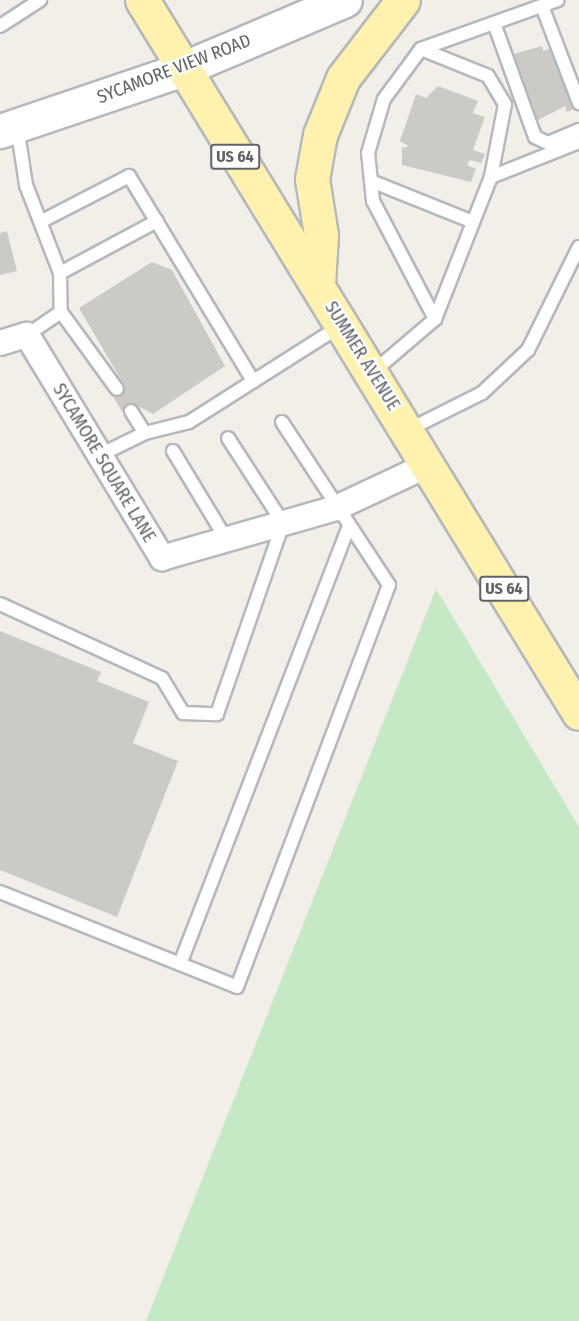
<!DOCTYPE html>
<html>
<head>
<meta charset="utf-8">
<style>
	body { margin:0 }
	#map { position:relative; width:579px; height:1321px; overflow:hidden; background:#f1efe8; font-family:"Fira Sans Condensed",sans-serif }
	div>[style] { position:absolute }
	.green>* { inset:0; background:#c5e8c5 }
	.building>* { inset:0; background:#cccac5 }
	.roads { filter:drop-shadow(2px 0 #b5b8bc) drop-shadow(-2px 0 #b5b8bc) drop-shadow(0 2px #b5b8bc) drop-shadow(0 -2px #b5b8bc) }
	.lane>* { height:12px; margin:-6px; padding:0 6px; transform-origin:6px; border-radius:6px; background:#fff }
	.street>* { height:24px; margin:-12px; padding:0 12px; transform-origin:12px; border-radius:12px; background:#fff }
	.secondary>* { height:33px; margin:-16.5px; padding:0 16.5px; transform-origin:16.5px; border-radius:16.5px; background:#fff }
	.primary>* { height:33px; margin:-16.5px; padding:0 16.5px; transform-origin:16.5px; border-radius:16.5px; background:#fff2af }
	span { translate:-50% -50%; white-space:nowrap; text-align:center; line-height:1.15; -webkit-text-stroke:4.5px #fff; paint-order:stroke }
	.shield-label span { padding:2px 4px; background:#fff; border:2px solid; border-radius:4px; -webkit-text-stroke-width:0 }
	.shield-label { font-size:16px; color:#5f6368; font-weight:700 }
	.street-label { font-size:18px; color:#5f6368 }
</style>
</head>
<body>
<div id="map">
	<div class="green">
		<i style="clip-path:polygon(436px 589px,579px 827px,579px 1321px,146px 1321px)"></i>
	</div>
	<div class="building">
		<i style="clip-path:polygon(542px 46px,543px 51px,554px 47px,574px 100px,572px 110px,567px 112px,565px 106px,538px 120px,530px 117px,510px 55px)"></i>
		<i style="clip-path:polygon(438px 86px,478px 101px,473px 113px,485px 117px,473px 150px,485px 154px,481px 163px,470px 160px,467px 165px,476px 169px,471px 182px,402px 165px,402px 148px,409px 146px,400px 141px,416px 94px,426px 98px)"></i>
		<i style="clip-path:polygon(7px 231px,17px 271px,0 275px,0 233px)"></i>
		<i style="clip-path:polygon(152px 262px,172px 270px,225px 366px,153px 414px,138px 406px,124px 415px,111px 393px,124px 385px,79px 308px)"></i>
		<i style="clip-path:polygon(0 631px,101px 672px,97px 681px,149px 702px,133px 743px,178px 761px,117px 917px,0 870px)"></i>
	</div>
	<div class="roads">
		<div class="lane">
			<i style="left:542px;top:6px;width:104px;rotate:69.1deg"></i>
			<i style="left:494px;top:23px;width:121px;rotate:70.2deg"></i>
			<i style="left:535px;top:137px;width:14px;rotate:25deg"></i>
			<i style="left:548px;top:143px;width:34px;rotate:-23deg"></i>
			<i style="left:0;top:26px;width:48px;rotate:-33deg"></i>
			<i style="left:421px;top:49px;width:72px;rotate:21.9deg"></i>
			<i style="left:488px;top:76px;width:33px;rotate:59deg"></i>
			<i style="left:505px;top:104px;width:74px;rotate:100.9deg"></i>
			<i style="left:17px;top:126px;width:60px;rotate:81.3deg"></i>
			<i style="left:26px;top:185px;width:94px;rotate:68.9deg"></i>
			<i style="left:60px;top:273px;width:39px;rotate:89deg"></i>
			<i style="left:61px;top:312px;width:95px;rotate:54deg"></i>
			<i style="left:371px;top:181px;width:110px;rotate:21.9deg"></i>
			<i style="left:42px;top:221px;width:98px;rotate:-27.3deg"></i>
			<i style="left:129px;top:176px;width:240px;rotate:58.8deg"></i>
			<i style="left:60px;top:273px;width:110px;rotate:-28.2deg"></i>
			<i style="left:435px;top:319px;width:133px;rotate:-117.7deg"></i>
			<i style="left:373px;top:201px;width:48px;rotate:-95.9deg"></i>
			<i style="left:368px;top:153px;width:56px;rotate:-73.5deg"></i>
			<i style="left:384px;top:99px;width:62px;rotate:-53.5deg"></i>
			<i style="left:421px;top:49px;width:145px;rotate:-19.7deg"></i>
			<i style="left:27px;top:335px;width:41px;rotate:-34.1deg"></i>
			<i style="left:373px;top:372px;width:82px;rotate:-40.5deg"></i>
			<i style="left:435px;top:319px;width:153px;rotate:-68.5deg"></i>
			<i style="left:491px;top:177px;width:95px;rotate:-21.7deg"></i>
			<i style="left:131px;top:411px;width:26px;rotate:58deg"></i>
			<i style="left:408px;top:430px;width:83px;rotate:-26.6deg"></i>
			<i style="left:482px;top:393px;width:63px;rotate:-43.1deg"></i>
			<i style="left:528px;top:350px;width:115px;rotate:-63.7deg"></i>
			<i style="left:173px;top:451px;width:103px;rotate:58.9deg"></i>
			<i style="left:100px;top:455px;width:50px;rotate:-26.1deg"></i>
			<i style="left:145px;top:433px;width:45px;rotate:-14deg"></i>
			<i style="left:189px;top:422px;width:179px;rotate:-32.4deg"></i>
			<i style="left:0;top:604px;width:178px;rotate:24.6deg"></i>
			<i style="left:162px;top:678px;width:41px;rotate:59deg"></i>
			<i style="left:183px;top:713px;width:34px;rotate:2deg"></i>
			<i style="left:217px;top:714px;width:202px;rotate:-70.9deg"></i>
			<i style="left:283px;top:523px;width:101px;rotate:-122.9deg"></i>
			<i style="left:0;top:892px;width:255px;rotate:21.8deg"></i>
			<i style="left:237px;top:987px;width:430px;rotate:-69.3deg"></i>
			<i style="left:389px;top:585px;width:195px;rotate:-123.3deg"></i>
			<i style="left:180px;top:964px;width:469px;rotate:-68.9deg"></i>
		</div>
		<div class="street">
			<i style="left:0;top:343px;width:28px;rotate:-17deg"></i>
			<i style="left:27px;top:335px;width:261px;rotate:58.8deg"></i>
			<i style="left:162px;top:558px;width:181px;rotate:-16deg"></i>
			<i style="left:336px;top:508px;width:102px;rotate:-25.1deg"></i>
		</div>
		<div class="secondary">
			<i style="left:0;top:131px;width:190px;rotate:-18.7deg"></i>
			<i style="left:180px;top:70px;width:179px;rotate:-23deg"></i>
		</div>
		<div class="primary">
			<i style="left:142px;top:0;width:836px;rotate:58.5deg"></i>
			<i style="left:318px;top:284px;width:49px;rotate:-86.5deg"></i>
			<i style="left:321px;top:235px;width:57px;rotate:-99.1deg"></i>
			<i style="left:312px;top:179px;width:45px;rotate:-79.7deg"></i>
			<i style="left:320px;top:135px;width:61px;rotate:-68deg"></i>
			<i style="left:343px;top:78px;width:98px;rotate:-52.4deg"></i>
		</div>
	</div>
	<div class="shield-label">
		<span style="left:235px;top:157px">US 64</span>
		<span style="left:504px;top:589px">US 64</span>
	</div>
	<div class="street-label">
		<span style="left:174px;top:69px;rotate:-21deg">SYCAMORE VIEW ROAD</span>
		<span style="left:362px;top:356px;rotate:58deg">SUMMER AVENUE</span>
		<span style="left:104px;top:463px;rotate:59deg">SYCAMORE SQUARE LANE</span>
	</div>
</div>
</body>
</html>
